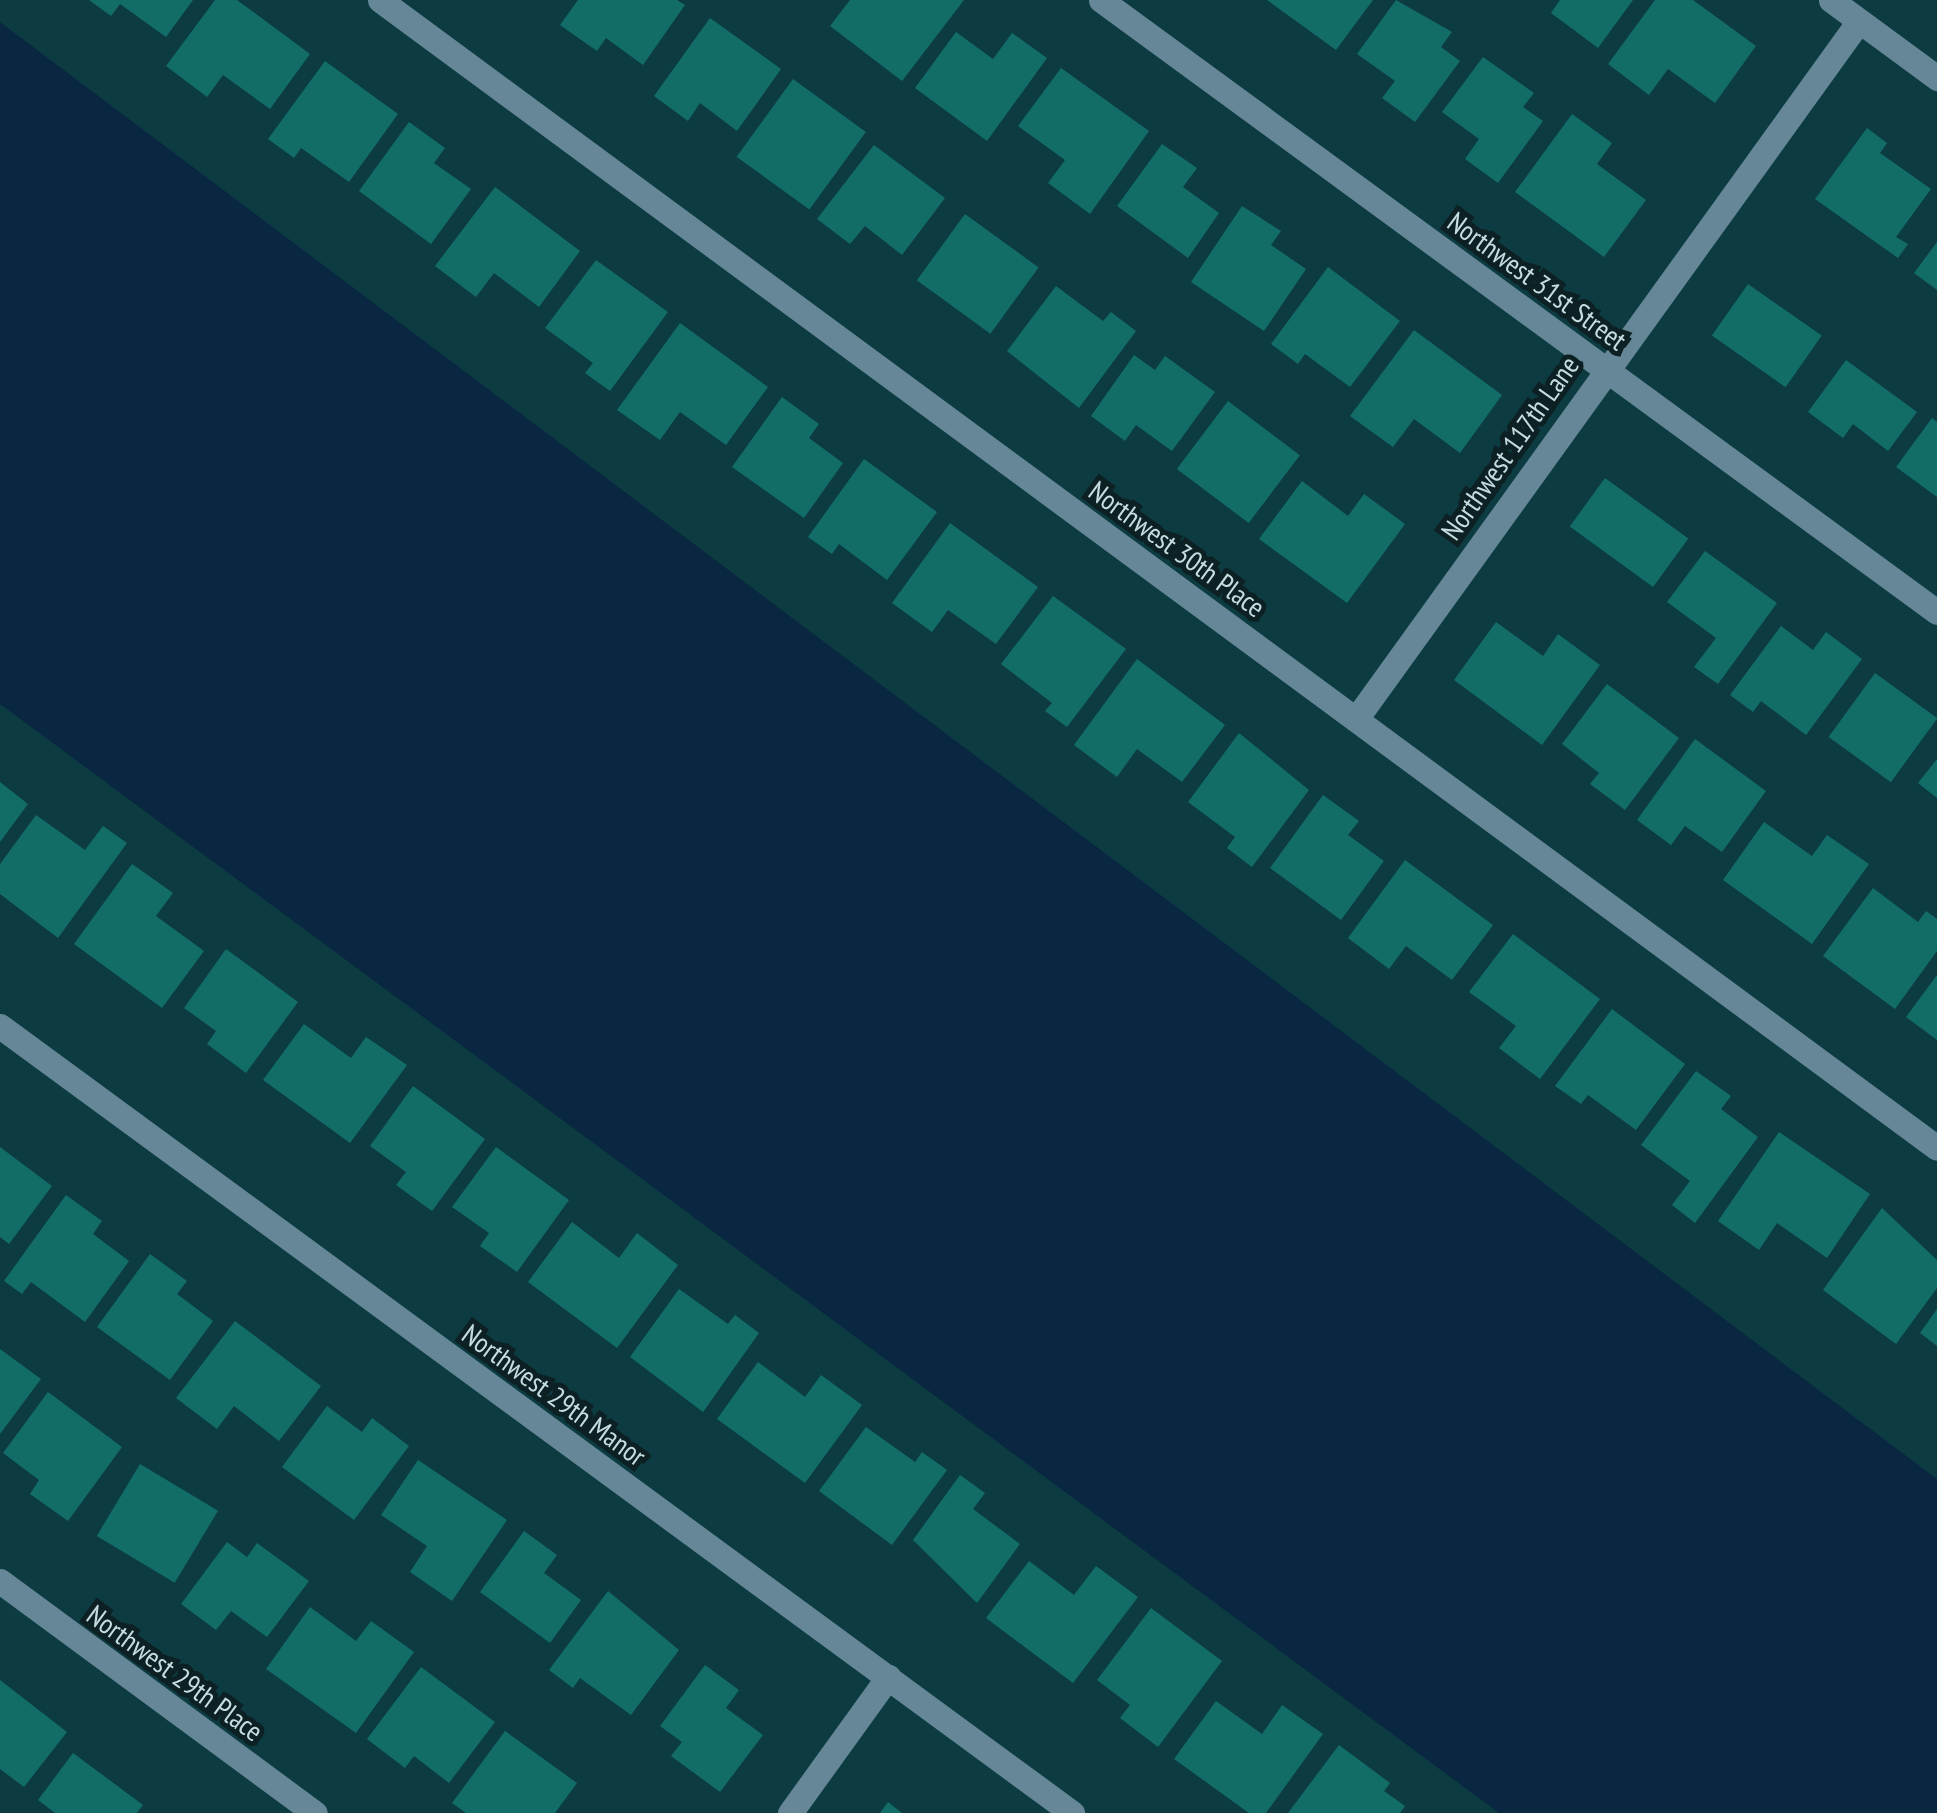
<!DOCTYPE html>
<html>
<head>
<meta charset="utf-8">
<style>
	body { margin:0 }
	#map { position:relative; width:1937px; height:1813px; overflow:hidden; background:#0c3c42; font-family:"PT Sans Narrow",sans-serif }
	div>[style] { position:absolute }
	.water>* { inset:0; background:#0a2741 }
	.building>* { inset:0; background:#126d68; transform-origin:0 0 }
	.minor>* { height:25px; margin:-12.5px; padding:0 12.5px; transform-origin:12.5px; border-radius:12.5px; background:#668797 }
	span { translate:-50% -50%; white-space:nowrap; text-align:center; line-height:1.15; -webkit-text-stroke:10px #0d2023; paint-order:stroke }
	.street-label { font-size:28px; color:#c6dde0 }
</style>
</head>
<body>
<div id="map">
	<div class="water">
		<i style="clip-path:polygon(0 22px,1937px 1479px,1937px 1813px,1499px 1813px,0 704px)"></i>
	</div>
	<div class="building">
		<i style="clip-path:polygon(89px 0,193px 0,166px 37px,120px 4px,111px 16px)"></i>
		<i style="clip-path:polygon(215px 0,237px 0,310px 54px,270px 109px,223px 75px,207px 97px,166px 66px)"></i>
		<i style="clip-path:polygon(578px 0,677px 0,685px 5px,643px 65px,606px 38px,597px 51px,560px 25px)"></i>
		<i style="clip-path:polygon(850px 0,964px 0,902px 81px,830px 26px)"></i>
		<i style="clip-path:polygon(1267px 0,1373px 0,1336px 50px)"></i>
		<i style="clip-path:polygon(1396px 0,1452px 32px,1441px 47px,1460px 61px,1415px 122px,1382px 98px,1395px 81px,1357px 54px)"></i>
		<i style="clip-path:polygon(1560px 0,1633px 0,1598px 48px,1551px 13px)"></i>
		<i style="clip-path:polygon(1655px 0,1693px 0,1756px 46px,1715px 103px,1668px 69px,1649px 95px,1608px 64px)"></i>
		<i style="clip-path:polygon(710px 18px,781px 69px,737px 131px,700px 103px,688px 121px,654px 96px)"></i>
		<i style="clip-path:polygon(956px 32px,993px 59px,1012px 33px,1047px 58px,987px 141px,915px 88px)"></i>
		<i style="clip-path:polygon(1483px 57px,1534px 93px,1523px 107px,1543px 121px,1498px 183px,1465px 159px,1479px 139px,1442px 112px)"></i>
		<i style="clip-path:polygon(325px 61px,398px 114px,349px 182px,301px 148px,294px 158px,268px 139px)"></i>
		<i style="clip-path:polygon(1061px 68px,1149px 131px,1090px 214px,1048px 183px,1065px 160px,1018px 126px)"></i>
		<i style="left:793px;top:79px;width:90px;height:96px;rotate:36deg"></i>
		<i style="clip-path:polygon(1572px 114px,1612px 143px,1597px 164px,1646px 200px,1604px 257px,1515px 192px)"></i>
		<i style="clip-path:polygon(409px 122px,445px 148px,434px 163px,471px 189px,431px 244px,359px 191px)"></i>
		<i style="clip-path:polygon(1867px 128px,1887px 143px,1880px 153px,1931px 189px,1896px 237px,1908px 244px,1898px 258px,1815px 199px)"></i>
		<i style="clip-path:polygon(1162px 144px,1197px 168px,1183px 187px,1219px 213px,1188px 258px,1117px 206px)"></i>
		<i style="clip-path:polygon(874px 145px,945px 198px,902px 255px,865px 226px,850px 244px,817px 219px)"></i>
		<i style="clip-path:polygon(495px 187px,580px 251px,539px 307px,494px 273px,476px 297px,435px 266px)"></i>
		<i style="clip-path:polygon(1242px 206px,1281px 231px,1271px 245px,1306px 269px,1264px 331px,1191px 282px)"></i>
		<i style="left:965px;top:214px;width:91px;height:82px;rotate:36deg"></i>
		<i style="clip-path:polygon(1937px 242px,1937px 290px,1914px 273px)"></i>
		<i style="clip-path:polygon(596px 260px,668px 312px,610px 391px,585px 373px,593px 363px,545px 328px)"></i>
		<i style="clip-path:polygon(1328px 267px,1400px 321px,1350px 387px,1305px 354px,1298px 364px,1271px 344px)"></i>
		<i style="left:1748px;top:284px;width:90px;height:63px;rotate:35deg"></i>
		<i style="clip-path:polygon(1056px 286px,1103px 321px,1111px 312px,1136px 331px,1079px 408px,1007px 351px)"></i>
		<i style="clip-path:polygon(680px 323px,768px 387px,726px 445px,680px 412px,660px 440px,617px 410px)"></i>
		<i style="clip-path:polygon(1414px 330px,1502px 395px,1460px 453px,1414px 419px,1393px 447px,1350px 416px)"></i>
		<i style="clip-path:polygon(1134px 355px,1155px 370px,1165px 356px,1215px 392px,1172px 451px,1136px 425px,1125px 441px,1091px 416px)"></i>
		<i style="clip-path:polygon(1846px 360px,1917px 412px,1888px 451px,1853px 424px,1843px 438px,1808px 412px)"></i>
		<i style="clip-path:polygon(782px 397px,819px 424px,809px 438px,843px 463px,804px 518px,732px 467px)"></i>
		<i style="left:1228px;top:401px;width:90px;height:85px;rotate:37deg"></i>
		<i style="clip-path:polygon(1932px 418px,1937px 422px,1937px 497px,1896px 467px)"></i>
		<i style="clip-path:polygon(864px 459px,937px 512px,887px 580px,839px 544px,832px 554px,808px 537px)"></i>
		<i style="left:1605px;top:478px;width:103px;height:60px;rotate:36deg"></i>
		<i style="clip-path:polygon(1302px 481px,1348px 516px,1364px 494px,1405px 524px,1347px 603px,1259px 539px)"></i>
		<i style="clip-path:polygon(950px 523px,1038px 587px,996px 644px,948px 610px,932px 632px,892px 603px)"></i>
		<i style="clip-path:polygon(1705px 551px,1777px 603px,1718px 684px,1694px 667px,1716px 638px,1667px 602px)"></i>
		<i style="clip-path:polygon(1053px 596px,1126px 649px,1067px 727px,1045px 711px,1052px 703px,1001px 664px)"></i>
		<i style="clip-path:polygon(1496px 622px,1543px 656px,1558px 634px,1600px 665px,1542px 745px,1454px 680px)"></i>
		<i style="clip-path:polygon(1781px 626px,1813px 650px,1826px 632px,1862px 659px,1806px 735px,1761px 701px,1753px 712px,1730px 695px)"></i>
		<i style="clip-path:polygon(1137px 659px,1225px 725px,1182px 782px,1137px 749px,1117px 777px,1074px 745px)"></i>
		<i style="left:1875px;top:673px;width:77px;height:79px;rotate:36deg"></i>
		<i style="clip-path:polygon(1607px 684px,1679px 738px,1625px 810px,1590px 784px,1599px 773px,1562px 744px)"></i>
		<i style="clip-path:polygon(1239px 733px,1309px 790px,1252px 867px,1227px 848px,1235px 837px,1188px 802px)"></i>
		<i style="clip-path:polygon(1695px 739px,1766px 791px,1722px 852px,1685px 826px,1671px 845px,1637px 820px)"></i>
		<i style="clip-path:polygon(1937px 759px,1937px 798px,1918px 783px)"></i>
		<i style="clip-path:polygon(0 782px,28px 804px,0 842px)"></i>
		<i style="clip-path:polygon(1323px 795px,1359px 821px,1348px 835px,1384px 861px,1341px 920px,1270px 868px)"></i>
		<i style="clip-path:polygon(36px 815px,85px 850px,103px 826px,127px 843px,58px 938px,0 894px,0 864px)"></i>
		<i style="clip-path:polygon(1764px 822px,1812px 856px,1827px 835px,1869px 864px,1812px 944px,1723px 880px)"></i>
		<i style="clip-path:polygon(1405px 860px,1493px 925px,1452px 980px,1406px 946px,1389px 969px,1348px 938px)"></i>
		<i style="clip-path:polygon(132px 864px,173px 893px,156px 916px,204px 951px,162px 1008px,74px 944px)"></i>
		<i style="clip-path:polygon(1873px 888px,1918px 922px,1926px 911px,1937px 919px,1937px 951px,1895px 1009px,1823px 956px)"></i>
		<i style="clip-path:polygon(1513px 934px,1600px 999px,1540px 1079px,1499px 1048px,1516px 1026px,1469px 992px)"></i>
		<i style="clip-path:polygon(226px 949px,298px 1002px,246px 1073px,207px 1044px,216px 1031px,184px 1008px)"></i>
		<i style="clip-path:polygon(1937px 975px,1937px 1040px,1906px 1017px)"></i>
		<i style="clip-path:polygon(1612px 1009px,1685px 1064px,1636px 1130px,1588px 1095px,1581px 1104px,1555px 1086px)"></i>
		<i style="clip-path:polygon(304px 1024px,351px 1058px,366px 1037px,407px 1065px,350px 1143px,263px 1080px)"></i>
		<i style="clip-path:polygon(1696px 1071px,1731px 1096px,1721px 1109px,1758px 1137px,1695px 1223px,1672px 1205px,1690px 1181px,1641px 1145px)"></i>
		<i style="clip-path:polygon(413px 1086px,485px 1139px,432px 1211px,396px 1185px,406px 1172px,370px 1146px)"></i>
		<i style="clip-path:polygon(1779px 1132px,1870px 1194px,1827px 1258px,1777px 1223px,1759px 1250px,1718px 1221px)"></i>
		<i style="clip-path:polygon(0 1147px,52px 1186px,9px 1244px,0 1237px)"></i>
		<i style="clip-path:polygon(496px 1147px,569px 1200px,517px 1272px,480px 1246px,489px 1233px,452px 1207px)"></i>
		<i style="clip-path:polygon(66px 1195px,102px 1221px,93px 1234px,129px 1261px,85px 1322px,31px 1282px,22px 1294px,4px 1281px)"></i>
		<i style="clip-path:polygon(1882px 1208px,1937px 1260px,1937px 1288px,1896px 1344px,1823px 1290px)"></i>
		<i style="clip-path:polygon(572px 1222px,619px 1258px,637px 1233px,678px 1265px,617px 1348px,528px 1282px)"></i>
		<i style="clip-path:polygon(150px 1254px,187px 1281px,177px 1294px,213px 1321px,170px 1380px,97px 1327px)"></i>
		<i style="clip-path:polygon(679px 1289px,728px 1324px,735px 1315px,759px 1333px,703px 1412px,630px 1357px)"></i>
		<i style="clip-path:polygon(1937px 1309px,1937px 1346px,1920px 1333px)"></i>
		<i style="clip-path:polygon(235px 1321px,321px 1386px,279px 1441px,234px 1406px,217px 1429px,176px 1398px)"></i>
		<i style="clip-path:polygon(0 1349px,41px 1379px,0 1434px)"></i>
		<i style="clip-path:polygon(758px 1362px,805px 1397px,821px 1375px,862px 1405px,805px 1483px,717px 1419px)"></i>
		<i style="clip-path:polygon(48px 1392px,122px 1447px,68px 1521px,30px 1494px,39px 1480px,3px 1453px)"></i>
		<i style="clip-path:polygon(327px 1406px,362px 1432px,372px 1418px,409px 1446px,354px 1520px,282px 1467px)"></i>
		<i style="clip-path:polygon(866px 1427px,915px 1462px,922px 1452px,947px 1470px,892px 1545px,819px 1491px)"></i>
		<i style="clip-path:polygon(418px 1460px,507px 1520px,452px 1601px,410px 1572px,427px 1546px,381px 1515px)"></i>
		<i style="left:140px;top:1464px;width:91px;height:84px;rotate:31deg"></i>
		<i style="clip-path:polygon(960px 1475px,985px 1493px,973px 1509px,1020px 1544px,977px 1603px,913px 1540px)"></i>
		<i style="clip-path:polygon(524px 1531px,557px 1555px,544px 1573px,581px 1600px,550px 1643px,480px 1592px)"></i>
		<i style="clip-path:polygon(227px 1542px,247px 1557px,257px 1543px,309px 1581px,267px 1637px,231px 1611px,216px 1630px,181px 1604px)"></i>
		<i style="clip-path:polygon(1029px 1561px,1074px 1595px,1096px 1566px,1138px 1597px,1073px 1683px,986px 1618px)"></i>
		<i style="clip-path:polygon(608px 1591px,679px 1650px,631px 1715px,580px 1678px,573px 1688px,549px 1670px)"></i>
		<i style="clip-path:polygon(310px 1607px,356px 1641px,371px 1621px,414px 1652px,356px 1733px,266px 1669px)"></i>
		<i style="clip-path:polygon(1151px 1608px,1222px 1661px,1158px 1747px,1120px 1718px,1130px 1705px,1097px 1680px)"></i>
		<i style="clip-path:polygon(705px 1665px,739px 1690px,726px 1708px,763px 1735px,720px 1792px,671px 1756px,682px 1742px,660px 1726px)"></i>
		<i style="clip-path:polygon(421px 1667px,495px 1722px,449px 1783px,414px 1756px,405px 1768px,367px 1739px)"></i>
		<i style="clip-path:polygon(0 1680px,67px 1732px,24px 1787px,0 1769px)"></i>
		<i style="clip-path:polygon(1216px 1701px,1262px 1734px,1282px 1705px,1323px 1734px,1266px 1813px,1249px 1813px,1174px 1759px)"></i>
		<i style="clip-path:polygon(505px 1731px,577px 1783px,555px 1813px,466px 1813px,452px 1803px)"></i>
		<i style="clip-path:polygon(1339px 1745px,1390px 1783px,1384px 1791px,1405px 1806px,1400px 1813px,1288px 1813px)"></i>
		<i style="clip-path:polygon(73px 1753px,143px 1805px,137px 1813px,55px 1813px,38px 1800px)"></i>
		<i style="clip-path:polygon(888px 1802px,902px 1813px,880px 1813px)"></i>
	</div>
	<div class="minor">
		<i style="left:380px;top:0;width:1934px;rotate:36.4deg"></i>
		<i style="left:1101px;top:0;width:1036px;rotate:36.21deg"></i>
		<i style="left:1831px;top:0;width:132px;rotate:36.3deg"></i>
		<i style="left:1356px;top:719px;width:860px;rotate:-54.22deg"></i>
		<i style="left:0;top:1026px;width:1330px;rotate:36.28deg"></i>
		<i style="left:0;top:1581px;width:391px;rotate:36.4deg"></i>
		<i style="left:790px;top:1813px;width:168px;rotate:-54.2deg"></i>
	</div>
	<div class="street-label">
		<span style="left:1537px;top:281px;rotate:36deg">Northwest 31st Street</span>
		<span style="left:1510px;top:448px;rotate:-55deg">Northwest 117th Lane</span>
		<span style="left:1177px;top:549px;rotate:36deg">Northwest 30th Place</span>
		<span style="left:554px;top:1395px;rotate:36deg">Northwest 29th Manor</span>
		<span style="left:175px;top:1673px;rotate:36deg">Northwest 29th Place</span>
	</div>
</div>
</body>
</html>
